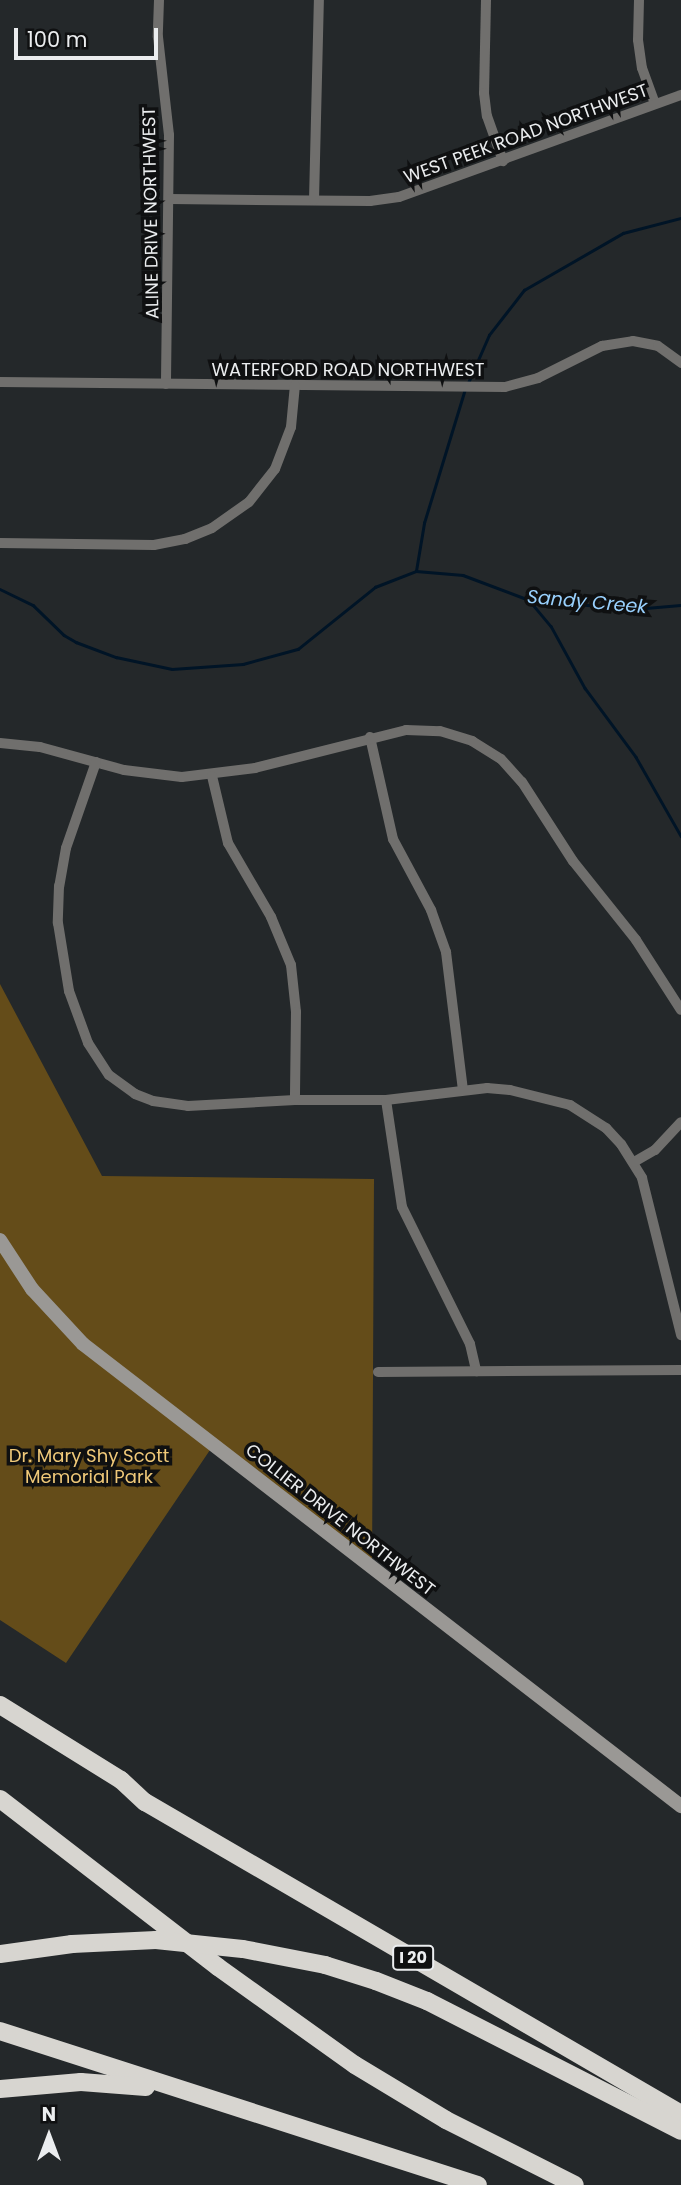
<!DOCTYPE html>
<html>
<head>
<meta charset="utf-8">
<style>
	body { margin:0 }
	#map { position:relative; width:681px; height:2185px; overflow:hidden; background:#24282a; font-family:Poppins,sans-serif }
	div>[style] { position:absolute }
	.green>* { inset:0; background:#644c19 }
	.stream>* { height:2.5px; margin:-1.25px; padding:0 1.25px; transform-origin:1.25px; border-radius:1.25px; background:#001426 }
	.street>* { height:10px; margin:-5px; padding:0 5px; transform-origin:5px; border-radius:5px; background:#706f6d }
	.secondary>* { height:14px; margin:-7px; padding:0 7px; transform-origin:7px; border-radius:7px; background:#9a9895 }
	.highway>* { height:18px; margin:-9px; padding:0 9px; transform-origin:9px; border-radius:9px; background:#d7d5d0 }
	span { translate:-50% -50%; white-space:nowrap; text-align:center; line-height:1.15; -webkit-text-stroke:7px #0f1011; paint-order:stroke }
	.shield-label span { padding:2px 5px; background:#0f1011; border:2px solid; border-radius:5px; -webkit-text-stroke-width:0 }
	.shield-label { font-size:16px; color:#ebedef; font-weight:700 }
	.street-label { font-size:18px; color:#ebedef }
	.park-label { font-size:18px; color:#f0c979 }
	.water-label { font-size:19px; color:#98d0fd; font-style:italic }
	.north { position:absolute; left:14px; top:2101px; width:70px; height:70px; -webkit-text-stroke:5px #0f1011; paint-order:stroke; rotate:0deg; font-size:19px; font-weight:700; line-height:28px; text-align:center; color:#ebedef }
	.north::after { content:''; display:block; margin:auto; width:24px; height:32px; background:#ebedef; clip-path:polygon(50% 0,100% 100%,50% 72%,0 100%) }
	.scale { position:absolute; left:14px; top:28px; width:144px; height:32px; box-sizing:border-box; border:4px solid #ebedef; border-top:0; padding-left:9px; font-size:21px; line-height:24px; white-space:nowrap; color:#ebedef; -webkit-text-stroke:5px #0f1011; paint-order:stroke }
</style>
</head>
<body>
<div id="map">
	<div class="green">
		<i style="clip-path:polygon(0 984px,102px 1176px,374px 1179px,372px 1572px,210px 1450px,66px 1663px,0 1620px)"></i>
	</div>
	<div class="stream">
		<i style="left:468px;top:383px;width:52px;rotate:-66.4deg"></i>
		<i style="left:489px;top:335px;width:57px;rotate:-52.1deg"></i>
		<i style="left:524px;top:290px;width:114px;rotate:-29.9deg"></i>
		<i style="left:623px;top:233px;width:60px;rotate:-14.5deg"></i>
		<i style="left:416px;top:571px;width:49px;rotate:-80.5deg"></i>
		<i style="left:424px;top:523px;width:140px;rotate:-73deg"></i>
		<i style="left:0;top:589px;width:37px;rotate:26deg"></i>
		<i style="left:33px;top:605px;width:43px;rotate:44.1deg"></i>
		<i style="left:64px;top:635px;width:14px;rotate:30deg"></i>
		<i style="left:76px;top:642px;width:43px;rotate:20.6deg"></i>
		<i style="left:116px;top:657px;width:57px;rotate:12.1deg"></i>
		<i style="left:172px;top:669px;width:71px;rotate:-4deg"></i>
		<i style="left:243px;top:664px;width:57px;rotate:-15.3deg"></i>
		<i style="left:298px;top:649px;width:99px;rotate:-38.8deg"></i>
		<i style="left:375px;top:587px;width:44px;rotate:-21.3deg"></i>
		<i style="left:416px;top:571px;width:47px;rotate:4.9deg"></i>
		<i style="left:463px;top:575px;width:71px;rotate:20.7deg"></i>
		<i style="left:529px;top:600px;width:105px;rotate:4.9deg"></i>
		<i style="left:634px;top:609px;width:47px;rotate:-4.9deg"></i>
		<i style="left:529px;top:600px;width:34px;rotate:50deg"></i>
		<i style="left:551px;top:626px;width:71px;rotate:61.3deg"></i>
		<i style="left:585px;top:688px;width:86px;rotate:53.5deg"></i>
		<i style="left:636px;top:757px;width:91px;rotate:60.3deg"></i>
	</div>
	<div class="street">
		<i style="left:159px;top:0;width:37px;rotate:92deg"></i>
		<i style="left:158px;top:37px;width:99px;rotate:83.6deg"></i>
		<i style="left:169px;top:135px;width:249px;rotate:90.7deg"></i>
		<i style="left:486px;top:0;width:93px;rotate:91.2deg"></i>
		<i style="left:484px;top:93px;width:23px;rotate:83deg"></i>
		<i style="left:487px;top:116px;width:48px;rotate:70.4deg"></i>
		<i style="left:639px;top:0;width:40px;rotate:91.4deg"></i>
		<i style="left:638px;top:40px;width:28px;rotate:82deg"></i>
		<i style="left:642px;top:68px;width:38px;rotate:70deg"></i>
		<i style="left:170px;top:199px;width:200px;rotate:0.6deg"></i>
		<i style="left:370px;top:201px;width:29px;rotate:-8deg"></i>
		<i style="left:399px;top:197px;width:300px;rotate:-19.9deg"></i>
		<i style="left:314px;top:200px;width:200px;rotate:-88.6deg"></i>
		<i style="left:0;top:382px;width:505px;rotate:0.57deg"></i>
		<i style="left:505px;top:387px;width:34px;rotate:-15deg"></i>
		<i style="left:538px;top:378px;width:72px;rotate:-26.6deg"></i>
		<i style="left:602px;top:346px;width:31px;rotate:-9deg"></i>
		<i style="left:633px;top:341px;width:25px;rotate:11deg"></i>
		<i style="left:658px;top:346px;width:29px;rotate:36deg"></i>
		<i style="left:0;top:543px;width:154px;rotate:0.7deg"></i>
		<i style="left:154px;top:545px;width:32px;rotate:-11deg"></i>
		<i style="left:185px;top:539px;width:29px;rotate:-22deg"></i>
		<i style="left:212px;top:528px;width:45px;rotate:-35.1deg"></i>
		<i style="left:249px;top:502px;width:42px;rotate:-51.8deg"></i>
		<i style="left:275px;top:469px;width:45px;rotate:-69.1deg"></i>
		<i style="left:291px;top:427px;width:42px;rotate:-84.6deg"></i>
		<i style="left:370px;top:737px;width:105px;rotate:77.3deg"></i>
		<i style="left:393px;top:839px;width:81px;rotate:61.8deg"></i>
		<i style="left:431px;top:910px;width:45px;rotate:70.3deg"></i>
		<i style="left:446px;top:952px;width:139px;rotate:83deg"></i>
		<i style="left:0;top:743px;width:40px;rotate:5.7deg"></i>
		<i style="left:40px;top:747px;width:87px;rotate:15.3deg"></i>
		<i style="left:124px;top:770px;width:58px;rotate:6.9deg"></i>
		<i style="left:182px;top:777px;width:74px;rotate:-7deg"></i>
		<i style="left:255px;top:768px;width:156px;rotate:-14.1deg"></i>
		<i style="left:406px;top:730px;width:34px;rotate:2deg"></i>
		<i style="left:440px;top:731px;width:34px;rotate:17deg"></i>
		<i style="left:472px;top:741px;width:34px;rotate:32deg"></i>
		<i style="left:501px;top:759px;width:31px;rotate:48deg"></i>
		<i style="left:522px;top:782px;width:94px;rotate:57.2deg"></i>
		<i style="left:573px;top:861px;width:101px;rotate:51.4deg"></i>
		<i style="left:636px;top:940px;width:83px;rotate:57.3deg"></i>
		<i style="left:96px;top:762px;width:91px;rotate:109.2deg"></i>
		<i style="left:66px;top:848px;width:39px;rotate:100deg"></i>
		<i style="left:59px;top:886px;width:37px;rotate:92deg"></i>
		<i style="left:58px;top:923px;width:69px;rotate:80.8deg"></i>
		<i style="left:69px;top:991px;width:55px;rotate:69.9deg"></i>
		<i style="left:88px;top:1043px;width:38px;rotate:57deg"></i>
		<i style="left:109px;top:1075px;width:32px;rotate:36deg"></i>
		<i style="left:135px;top:1094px;width:19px;rotate:21deg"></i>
		<i style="left:153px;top:1101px;width:35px;rotate:8deg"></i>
		<i style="left:188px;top:1106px;width:107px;rotate:-3.2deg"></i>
		<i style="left:295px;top:1100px;width:91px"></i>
		<i style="left:386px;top:1100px;width:102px;rotate:-6.8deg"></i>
		<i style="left:487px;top:1088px;width:23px;rotate:5deg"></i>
		<i style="left:510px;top:1090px;width:62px;rotate:14deg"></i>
		<i style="left:570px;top:1105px;width:43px;rotate:32.6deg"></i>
		<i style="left:606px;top:1128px;width:22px;rotate:47deg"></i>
		<i style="left:621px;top:1144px;width:40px;rotate:58deg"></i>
		<i style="left:642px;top:1178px;width:162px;rotate:76deg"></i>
		<i style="left:212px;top:776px;width:69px;rotate:76.6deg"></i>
		<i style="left:228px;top:843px;width:86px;rotate:59.8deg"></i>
		<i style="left:271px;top:917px;width:52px;rotate:67.4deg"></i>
		<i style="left:291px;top:965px;width:47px;rotate:83.9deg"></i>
		<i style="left:296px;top:1012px;width:88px;rotate:90.7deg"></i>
		<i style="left:386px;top:1100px;width:108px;rotate:81.5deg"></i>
		<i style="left:402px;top:1207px;width:153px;rotate:63.6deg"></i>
		<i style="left:470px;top:1344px;width:28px;rotate:77deg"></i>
		<i style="left:634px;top:1162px;width:24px;rotate:-30deg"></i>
		<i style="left:655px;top:1150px;width:38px;rotate:-47deg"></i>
		<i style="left:378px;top:1372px;width:303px;rotate:-0.4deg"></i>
	</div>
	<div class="secondary">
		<i style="left:0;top:1240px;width:59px;rotate:56.9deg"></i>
		<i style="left:32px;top:1289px;width:75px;rotate:47.2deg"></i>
		<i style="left:83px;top:1344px;width:756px;rotate:37.69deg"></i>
	</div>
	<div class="highway">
		<i style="left:0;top:1705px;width:142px;rotate:31.8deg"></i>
		<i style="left:121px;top:1780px;width:33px;rotate:43deg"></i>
		<i style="left:145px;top:1802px;width:620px;rotate:30.2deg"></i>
		<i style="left:0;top:1799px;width:275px;rotate:37.6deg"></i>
		<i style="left:218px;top:1967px;width:168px;rotate:35.6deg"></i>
		<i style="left:355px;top:2065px;width:106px;rotate:31.1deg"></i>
		<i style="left:446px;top:2120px;width:144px;rotate:26.7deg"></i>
		<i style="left:0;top:1954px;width:73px;rotate:-7.9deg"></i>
		<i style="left:72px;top:1944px;width:84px;rotate:-2.7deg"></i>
		<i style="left:156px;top:1940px;width:87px;rotate:5.9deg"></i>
		<i style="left:243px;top:1949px;width:84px;rotate:11deg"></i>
		<i style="left:325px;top:1965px;width:53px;rotate:17.4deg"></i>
		<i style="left:376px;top:1981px;width:55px;rotate:21.4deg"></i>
		<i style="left:427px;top:2001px;width:285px;rotate:27.1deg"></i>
		<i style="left:0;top:2031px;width:502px;rotate:17.86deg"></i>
		<i style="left:0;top:2089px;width:81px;rotate:-4.9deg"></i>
		<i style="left:81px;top:2082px;width:65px;rotate:4.4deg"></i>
	</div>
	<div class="shield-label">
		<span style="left:413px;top:1958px">I 20</span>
	</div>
	<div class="street-label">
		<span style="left:526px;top:134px;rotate:-20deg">WEST PEEK ROAD NORTHWEST</span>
		<span style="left:151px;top:213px;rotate:-91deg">ALINE DRIVE NORTHWEST</span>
		<span style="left:348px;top:370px">WATERFORD ROAD NORTHWEST</span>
		<span style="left:340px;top:1520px;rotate:38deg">COLLIER DRIVE NORTHWEST</span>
	</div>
	<div class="park-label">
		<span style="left:89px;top:1467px">Dr. Mary Shy Scott<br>Memorial Park</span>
	</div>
	<div class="water-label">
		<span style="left:587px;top:602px;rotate:5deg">Sandy Creek</span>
	</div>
	<div class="north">N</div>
	<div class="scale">100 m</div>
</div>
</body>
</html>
